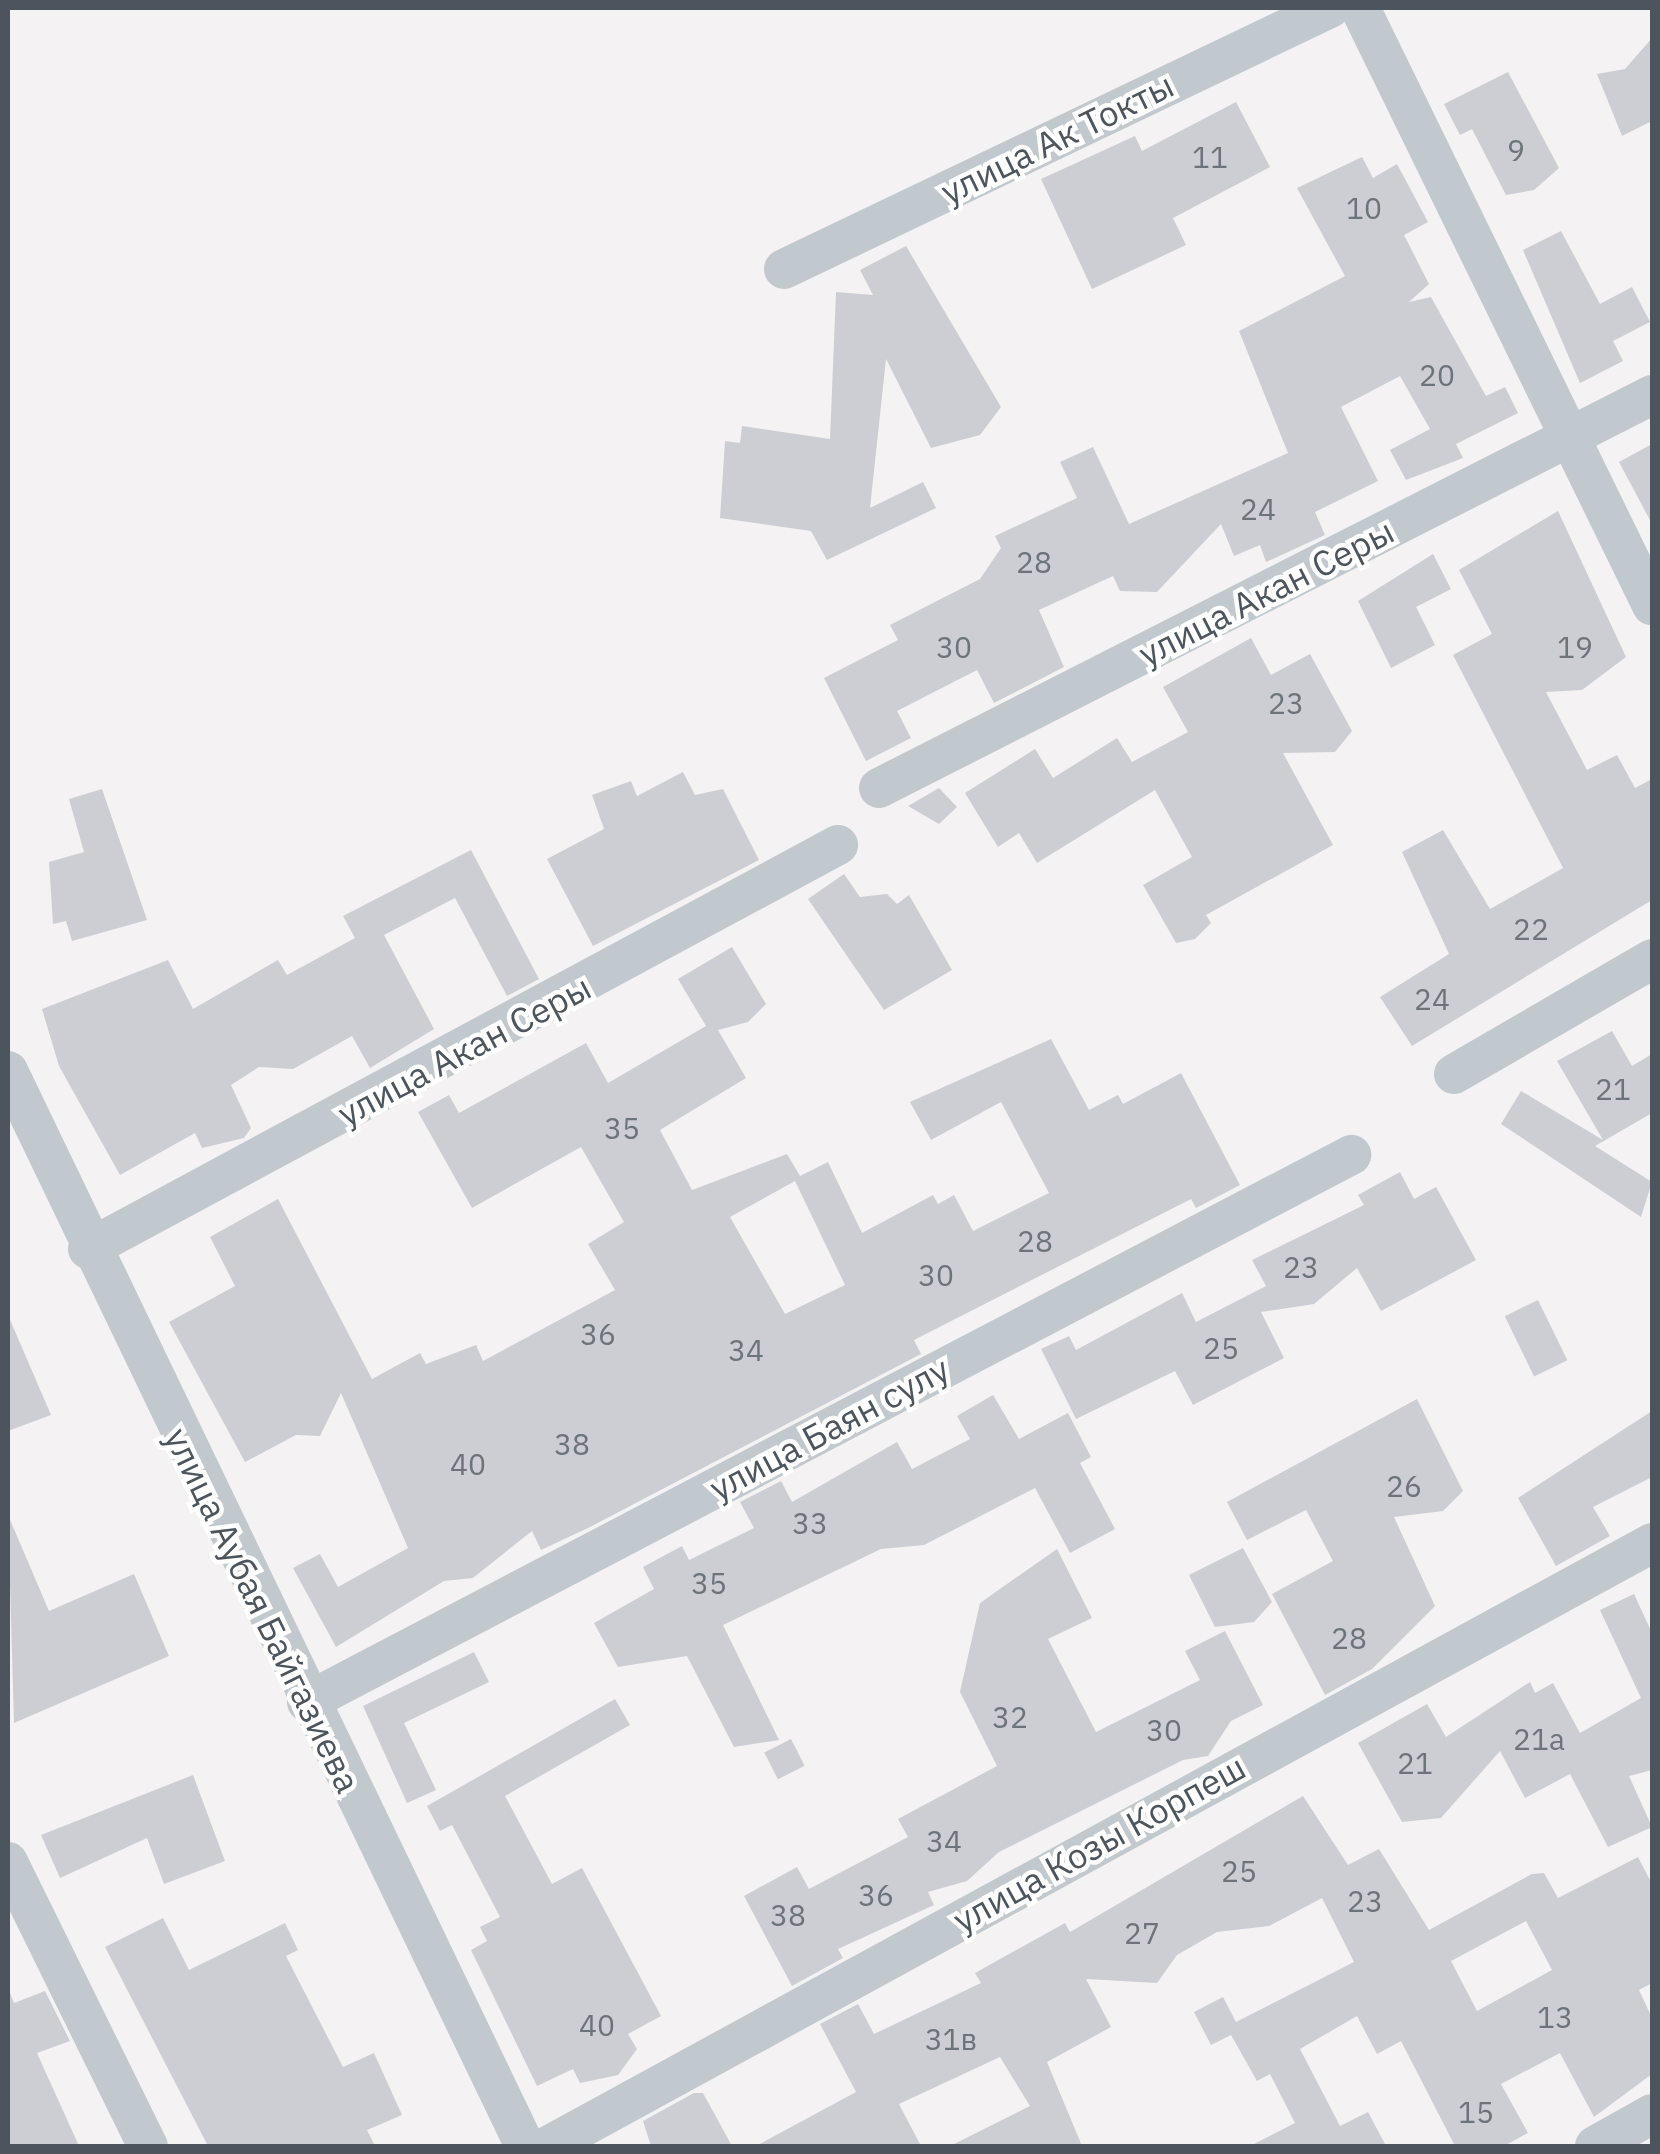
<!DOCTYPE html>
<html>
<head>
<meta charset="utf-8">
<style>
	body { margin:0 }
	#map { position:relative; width:1660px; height:2154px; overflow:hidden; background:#f4f2f2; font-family:"IBM Plex Sans",sans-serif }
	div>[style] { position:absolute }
	.building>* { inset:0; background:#cdced3; transform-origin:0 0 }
	.minor>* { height:40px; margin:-20px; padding:0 20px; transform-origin:20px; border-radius:20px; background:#c2c9ce }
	span { translate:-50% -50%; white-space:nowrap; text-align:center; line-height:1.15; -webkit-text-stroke:9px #fff; paint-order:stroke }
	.number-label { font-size:30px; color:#6c737a }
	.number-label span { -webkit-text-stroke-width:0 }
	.street-label { font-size:35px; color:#4c555d }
	.frame { position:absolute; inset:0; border:10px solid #4c555d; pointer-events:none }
</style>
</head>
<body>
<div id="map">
	<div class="building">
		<i style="clip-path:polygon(1652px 38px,1652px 121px,1622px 136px,1597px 74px,1625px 69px)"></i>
		<i style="clip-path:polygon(1508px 72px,1559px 168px,1534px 190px,1506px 195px,1472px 129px,1460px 135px,1444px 104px)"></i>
		<i style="clip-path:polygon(1236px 102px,1270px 167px,1173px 218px,1186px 245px,1092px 289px,1041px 179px,1135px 136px,1142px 151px)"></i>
		<i style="clip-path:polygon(1362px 157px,1373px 178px,1397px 164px,1428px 222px,1404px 235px,1429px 284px,1409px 302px,1431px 297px,1486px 396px,1505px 387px,1518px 413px,1456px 444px,1463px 458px,1406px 480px,1390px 450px,1430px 429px,1400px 376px,1341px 407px,1378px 481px,1315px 512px,1325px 535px,1266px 562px,1260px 545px,1234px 556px,1221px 524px,1157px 592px,1120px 591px,1113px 576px,1039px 610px,1064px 667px,994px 703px,977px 670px,897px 711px,911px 738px,866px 761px,824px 678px,898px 640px,890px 625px,980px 579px,1001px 548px,995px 536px,1077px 498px,1060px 462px,1093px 447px,1129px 524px,1288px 453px,1239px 331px,1345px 276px,1297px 188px)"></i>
		<i style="clip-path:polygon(1561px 231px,1600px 304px,1632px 287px,1650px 322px,1613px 341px,1623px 361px,1580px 383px,1523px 250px)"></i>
		<i style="clip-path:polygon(906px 246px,1001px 407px,980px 435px,931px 448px,886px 359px,870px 508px,923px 482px,936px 508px,827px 560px,811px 531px,720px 518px,725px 441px,740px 443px,742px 426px,830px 439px,836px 292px,873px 295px,860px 270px)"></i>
		<i style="clip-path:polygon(1652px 444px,1652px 524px,1619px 462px)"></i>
		<i style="clip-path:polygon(1558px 511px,1626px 657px,1582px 690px,1546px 692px,1587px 770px,1617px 755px,1635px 788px,1652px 779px,1652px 900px,1412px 1046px,1380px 997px,1449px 954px,1402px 852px,1443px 830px,1490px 909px,1563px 868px,1453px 655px,1492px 634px,1459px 570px)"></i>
		<i style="clip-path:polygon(1433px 554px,1451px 589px,1416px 607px,1435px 645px,1391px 668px,1358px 601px)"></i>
		<i style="clip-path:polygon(1251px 638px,1271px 675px,1310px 654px,1352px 731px,1335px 752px,1283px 753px,1333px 845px,1206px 915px,1211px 923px,1195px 939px,1176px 943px,1143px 885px,1192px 857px,1155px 790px,1037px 863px,1019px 833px,998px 847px,965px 793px,1035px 749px,1053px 778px,1117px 738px,1132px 762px,1188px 732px,1163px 687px)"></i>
		<i style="clip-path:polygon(683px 772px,695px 795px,723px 789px,759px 860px,593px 946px,547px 859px,604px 829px,592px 795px,631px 781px,637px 796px)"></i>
		<i style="clip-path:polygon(939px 788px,957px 807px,939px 824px,908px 806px)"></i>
		<i style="clip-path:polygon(102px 789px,147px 920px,72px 941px,66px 921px,53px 924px,49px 862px,84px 852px,69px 799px)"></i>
		<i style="clip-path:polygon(471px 850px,539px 979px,507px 996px,455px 898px,384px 935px,434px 1029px,370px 1068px,352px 1036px,293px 1069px,259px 1067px,231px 1085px,251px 1128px,244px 1138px,202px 1148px,195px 1133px,120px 1175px,59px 1066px,42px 1009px,168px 960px,193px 1009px,278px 960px,287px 975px,355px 938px,343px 916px)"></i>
		<i style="clip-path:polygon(844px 874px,860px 897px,887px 894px,897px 904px,909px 895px,952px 970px,884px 1010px,808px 899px)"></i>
		<i style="clip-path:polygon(evenodd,732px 947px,766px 1004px,748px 1022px,718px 1030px,746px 1078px,660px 1130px,692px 1190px,787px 1154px,800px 1176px,828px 1162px,862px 1233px,933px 1195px,938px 1204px,954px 1195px,973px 1231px,1049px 1193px,1001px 1102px,931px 1140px,910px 1102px,1051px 1039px,1089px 1110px,1118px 1095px,1123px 1104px,1181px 1073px,1240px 1185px,1196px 1208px,1191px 1199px,914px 1340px,921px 1354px,590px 1527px,541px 1550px,532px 1531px,473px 1578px,444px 1581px,336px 1647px,293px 1568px,320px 1554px,338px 1587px,408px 1548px,341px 1393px,320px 1436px,296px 1435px,245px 1462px,169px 1322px,235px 1286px,210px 1237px,278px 1199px,372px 1379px,420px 1353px,426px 1364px,476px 1345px,483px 1361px,615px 1290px,588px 1244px,624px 1222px,581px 1147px,472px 1208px,418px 1112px,449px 1095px,459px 1113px,586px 1043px,608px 1083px,706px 1026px,678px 979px,732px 947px,795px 1181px,845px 1285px,785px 1314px,730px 1217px,795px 1181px)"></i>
		<i style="clip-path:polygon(1612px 1031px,1632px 1066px,1652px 1054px,1652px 1113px,1595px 1146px,1652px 1182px,1641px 1217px,1501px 1124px,1521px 1091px,1603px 1140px,1557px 1061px)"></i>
		<i style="clip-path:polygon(1400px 1172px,1414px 1199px,1436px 1187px,1476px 1260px,1381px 1311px,1357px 1268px,1314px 1304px,1261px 1312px,1284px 1358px,1193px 1405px,1175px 1371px,1076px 1419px,1041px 1349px,1069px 1336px,1076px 1350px,1182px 1293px,1196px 1322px,1266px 1286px,1252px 1260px,1364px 1205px,1358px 1195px)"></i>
		<i style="left:1538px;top:1300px;width:67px;height:37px;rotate:64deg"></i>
		<i style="clip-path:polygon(8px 1315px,51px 1415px,8px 1431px)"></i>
		<i style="clip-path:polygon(993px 1395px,1019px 1439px,1068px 1413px,1091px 1457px,1080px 1463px,1115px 1529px,1070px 1553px,1035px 1488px,924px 1545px,881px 1549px,723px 1625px,779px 1740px,734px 1747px,687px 1656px,618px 1667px,594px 1623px,654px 1589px,643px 1567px,682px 1546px,689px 1560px,754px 1528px,740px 1502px,781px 1481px,792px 1502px,897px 1442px,912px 1469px,970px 1439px,957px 1416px)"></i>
		<i style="clip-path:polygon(1417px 1399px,1463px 1491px,1443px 1511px,1394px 1517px,1435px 1606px,1372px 1669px,1325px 1695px,1272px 1594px,1333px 1561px,1306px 1510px,1247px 1540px,1227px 1502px)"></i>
		<i style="clip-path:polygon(1652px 1411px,1652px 1477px,1593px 1507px,1610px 1536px,1556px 1566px,1518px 1498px)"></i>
		<i style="clip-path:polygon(8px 1515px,49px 1611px,134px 1574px,169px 1656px,14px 1723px)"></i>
		<i style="clip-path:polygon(1243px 1548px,1272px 1602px,1254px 1622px,1215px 1627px,1189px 1575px)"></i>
		<i style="clip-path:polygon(1057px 1549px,1092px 1618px,1048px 1639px,1096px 1732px,1200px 1680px,1185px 1651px,1225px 1631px,1263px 1705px,1231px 1721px,1208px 1756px,1183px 1760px,999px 1852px,967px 1881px,928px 1892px,934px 1905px,838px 1949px,843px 1958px,792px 1986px,744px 1896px,797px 1867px,809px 1889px,908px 1837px,898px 1819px,997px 1766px,960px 1692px,980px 1603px)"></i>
		<i style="clip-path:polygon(1634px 1594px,1652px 1633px,1652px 1770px,1629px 1776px,1652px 1827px,1608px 1847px,1570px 1774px,1525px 1798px,1500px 1751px,1441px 1818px,1402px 1822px,1358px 1743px,1427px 1704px,1446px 1737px,1530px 1682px,1535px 1693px,1553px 1683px,1580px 1733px,1641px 1698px,1600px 1610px)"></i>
		<i style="clip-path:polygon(474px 1652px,489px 1682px,404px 1723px,436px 1790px,407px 1803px,363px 1706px)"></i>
		<i style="clip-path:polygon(615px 1699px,630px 1725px,505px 1796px,552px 1884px,582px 1868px,661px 2016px,628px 2034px,637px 2049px,618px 2075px,580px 2083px,573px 2069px,537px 2086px,471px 1950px,487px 1941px,480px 1927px,500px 1917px,452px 1825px,440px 1831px,427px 1806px)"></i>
		<i style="left:791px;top:1739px;width:30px;height:30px;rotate:63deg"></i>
		<i style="clip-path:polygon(193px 1775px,225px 1861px,164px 1884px,147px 1838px,60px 1878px,41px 1835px)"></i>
		<i style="clip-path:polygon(evenodd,1303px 1796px,1348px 1865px,1379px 1849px,1429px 1930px,1532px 1874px,1544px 1873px,1558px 1898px,1638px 1857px,1652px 1884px,1652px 1983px,1639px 1990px,1652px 2018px,1652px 2074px,1594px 2117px,1560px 2053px,1501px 2084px,1528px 2133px,1504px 2146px,1455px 2146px,1401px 2041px,1377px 2054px,1357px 2016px,1300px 2049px,1340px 2126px,1368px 2112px,1386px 2146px,1250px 2146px,1295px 2123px,1270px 2074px,1257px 2081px,1231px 2035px,1211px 2045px,1194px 2012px,1223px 1997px,1236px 2022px,1354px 1962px,1322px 1898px,1269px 1926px,1217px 1932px,1177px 1955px,1157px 1983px,1086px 1979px,1111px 2027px,1047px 2062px,1082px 2146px,950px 2146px,1030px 2106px,1000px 2057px,899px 2104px,921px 2146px,756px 2146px,856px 2092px,820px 2024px,858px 2004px,874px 2034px,981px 1983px,975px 1973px,1065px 1923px,1070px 1932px,1303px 1796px,1526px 1921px,1552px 1970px,1477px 2011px,1451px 1961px,1526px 1921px)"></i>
		<i style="clip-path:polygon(163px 1918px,189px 1970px,285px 1923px,298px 1950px,286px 1956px,343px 2067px,374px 2053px,402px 2115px,367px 2130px,375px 2146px,208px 2146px,105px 1947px)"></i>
		<i style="clip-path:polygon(8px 1988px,14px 2003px,45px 1991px,70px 2041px,37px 2053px,79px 2146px,8px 2146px)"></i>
		<i style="clip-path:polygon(694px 2093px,703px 2093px,732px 2146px,651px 2146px,643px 2121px)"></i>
	</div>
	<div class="minor">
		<i style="left:1360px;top:8px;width:665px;rotate:63.94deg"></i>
		<i style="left:784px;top:269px;width:605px;rotate:-25.55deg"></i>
		<i style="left:879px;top:788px;width:867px;rotate:-26.95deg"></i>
		<i style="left:8px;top:1071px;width:1193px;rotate:64.32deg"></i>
		<i style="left:1454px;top:1074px;width:229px;rotate:-30.1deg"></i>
		<i style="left:88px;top:1249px;width:852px;rotate:-28.31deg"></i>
		<i style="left:307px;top:1702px;width:1179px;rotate:-27.65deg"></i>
		<i style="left:8px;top:1862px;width:317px;rotate:63.8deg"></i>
		<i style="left:548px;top:2146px;width:1258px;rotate:-28.64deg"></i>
		<i style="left:1595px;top:2146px;width:65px;rotate:-29.3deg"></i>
	</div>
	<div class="number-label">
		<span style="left:1516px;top:150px">9</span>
		<span style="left:1210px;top:157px">11</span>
		<span style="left:1364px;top:208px">10</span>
		<span style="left:1437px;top:375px">20</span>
		<span style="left:1258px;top:509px">24</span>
		<span style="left:1034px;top:562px">28</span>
		<span style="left:954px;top:647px">30</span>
		<span style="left:1575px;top:647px">19</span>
		<span style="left:1286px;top:703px">23</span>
		<span style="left:1531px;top:929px">22</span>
		<span style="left:1432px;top:999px">24</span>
		<span style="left:1613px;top:1089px">21</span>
		<span style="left:622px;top:1128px">35</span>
		<span style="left:1035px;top:1241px">28</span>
		<span style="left:1301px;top:1267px">23</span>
		<span style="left:936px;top:1275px">30</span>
		<span style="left:598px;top:1334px">36</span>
		<span style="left:1221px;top:1348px">25</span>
		<span style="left:746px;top:1350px">34</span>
		<span style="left:572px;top:1444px">38</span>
		<span style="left:468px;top:1464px">40</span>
		<span style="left:1404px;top:1486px">26</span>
		<span style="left:810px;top:1523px">33</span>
		<span style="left:709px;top:1583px">35</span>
		<span style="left:1349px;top:1638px">28</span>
		<span style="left:1010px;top:1717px">32</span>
		<span style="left:1164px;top:1730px">30</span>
		<span style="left:1539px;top:1739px">21а</span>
		<span style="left:1415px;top:1763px">21</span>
		<span style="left:944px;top:1841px">34</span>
		<span style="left:1239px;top:1871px">25</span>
		<span style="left:876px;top:1895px">36</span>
		<span style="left:1365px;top:1901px">23</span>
		<span style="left:788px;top:1915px">38</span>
		<span style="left:1142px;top:1933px">27</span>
		<span style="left:1555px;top:2017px">13</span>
		<span style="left:597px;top:2025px">40</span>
		<span style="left:951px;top:2039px">31в</span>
		<span style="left:1476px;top:2112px">15</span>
	</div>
	<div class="street-label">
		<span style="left:1057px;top:138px;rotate:-26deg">улица Ак Токты</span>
		<span style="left:1266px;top:592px;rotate:-27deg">улица Акан Серы</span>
		<span style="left:464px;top:1050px;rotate:-28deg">улица Акан Серы</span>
		<span style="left:829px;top:1428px;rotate:-28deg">улица Баян сулу</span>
		<span style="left:263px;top:1610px;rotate:64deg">улица Аубая Байгазиева</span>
		<span style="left:1099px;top:1843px;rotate:-29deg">улица Козы Корпеш</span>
	</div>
	<div class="frame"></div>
</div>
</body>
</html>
